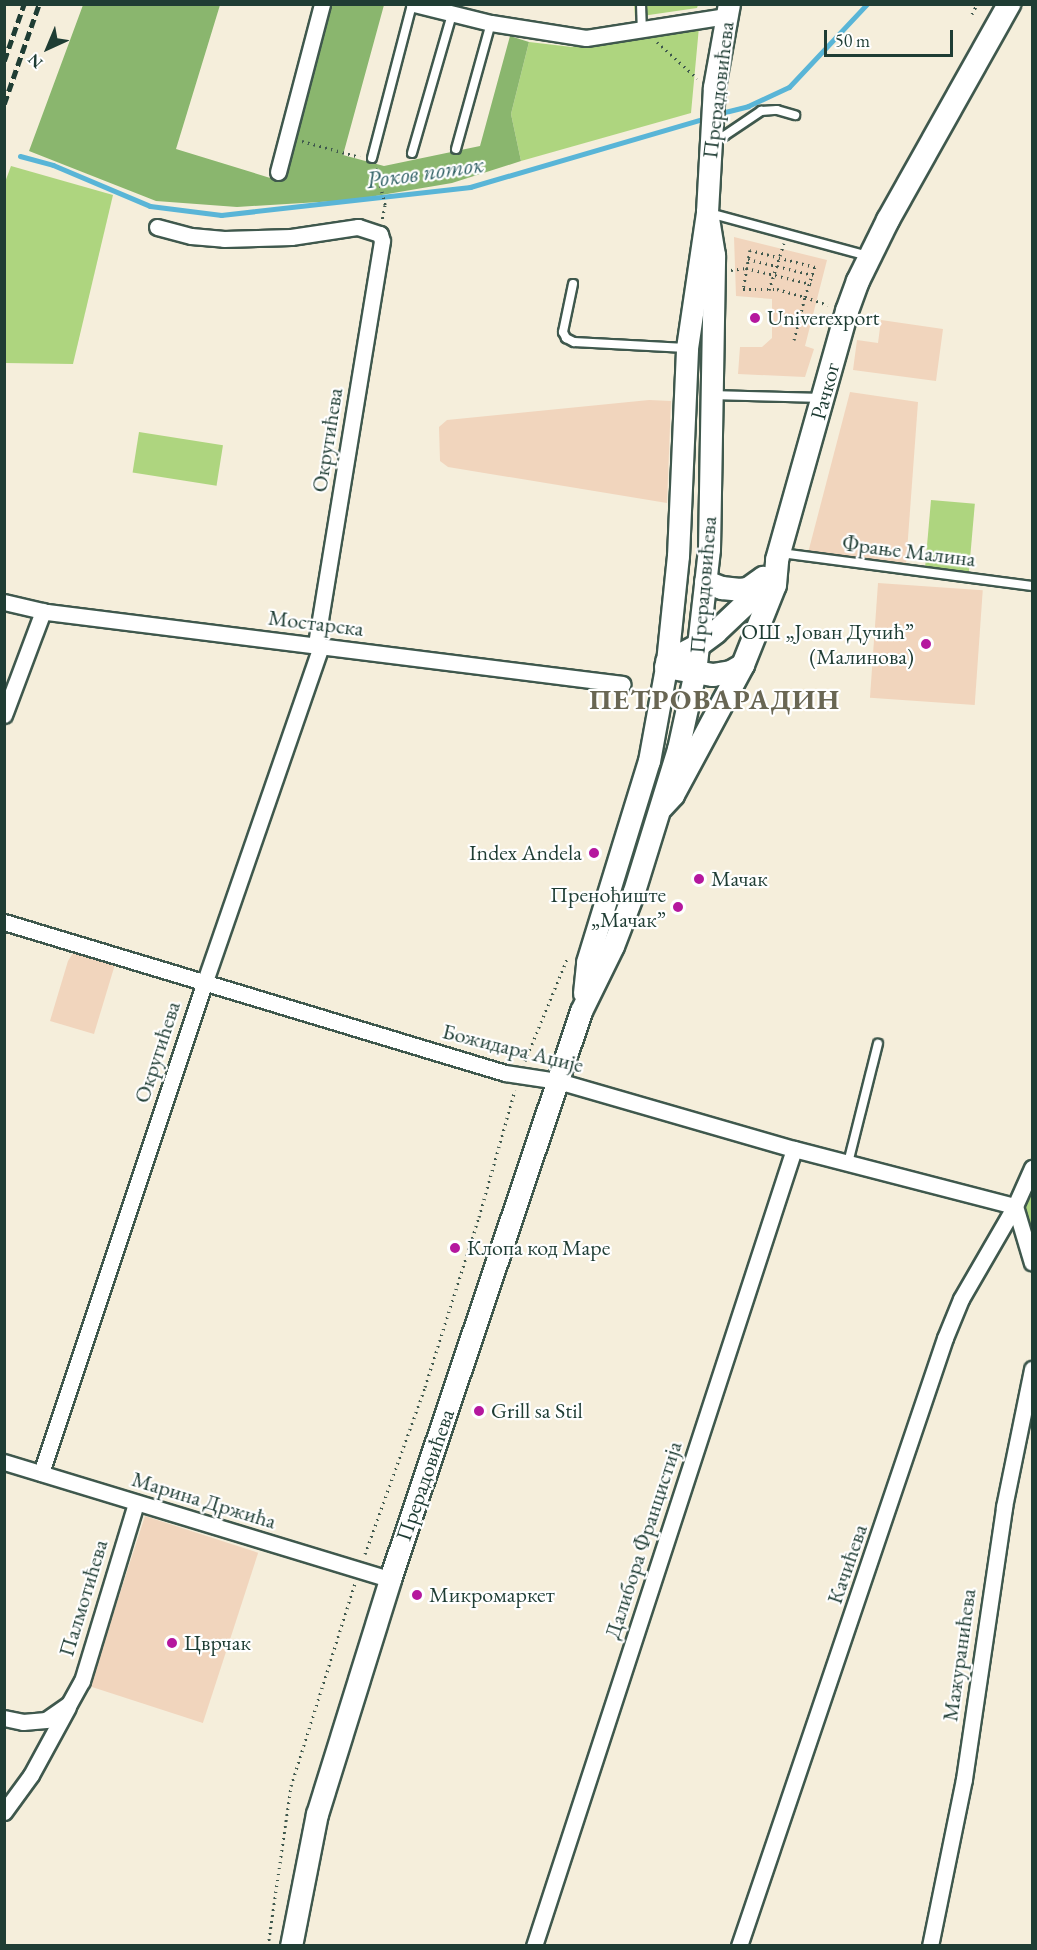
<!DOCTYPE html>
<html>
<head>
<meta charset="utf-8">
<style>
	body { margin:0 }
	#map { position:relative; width:1037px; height:1950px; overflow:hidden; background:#f5eedb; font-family:"EB Garamond",serif }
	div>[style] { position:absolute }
	.built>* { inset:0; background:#f1d5bd; transform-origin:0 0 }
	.green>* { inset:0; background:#aed57f; transform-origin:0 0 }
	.forest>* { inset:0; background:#8ab66e }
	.stream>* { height:5px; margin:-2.5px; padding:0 2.5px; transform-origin:2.5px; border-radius:2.5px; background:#59b5d7 }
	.path>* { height:3px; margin-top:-1.5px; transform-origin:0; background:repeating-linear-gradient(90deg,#3f584d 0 1.5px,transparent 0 6px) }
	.roads { filter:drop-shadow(2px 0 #3f584d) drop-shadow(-2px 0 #3f584d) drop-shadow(0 2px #3f584d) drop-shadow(0 -2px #3f584d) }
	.lane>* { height:8px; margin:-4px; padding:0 4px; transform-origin:4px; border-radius:4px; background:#fff }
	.street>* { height:15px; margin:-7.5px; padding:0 7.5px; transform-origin:7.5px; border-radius:7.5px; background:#fff }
	.secondary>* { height:21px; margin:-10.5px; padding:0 10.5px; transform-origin:10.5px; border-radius:10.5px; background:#fff }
	.primary>* { height:22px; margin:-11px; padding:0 11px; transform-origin:11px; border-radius:11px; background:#fff }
	.rail>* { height:4.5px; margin-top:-2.25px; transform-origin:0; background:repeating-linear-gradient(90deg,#1f3d34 0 9px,transparent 0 13.5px) }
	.dots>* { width:16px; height:16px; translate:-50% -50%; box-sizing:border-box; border:3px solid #fff; border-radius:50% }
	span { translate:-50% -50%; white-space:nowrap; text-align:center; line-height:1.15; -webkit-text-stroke:4.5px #fff; paint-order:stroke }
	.street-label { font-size:22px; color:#1f3d34 }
	.poi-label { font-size:22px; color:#1f3d34 }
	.left { translate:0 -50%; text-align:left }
	.right { translate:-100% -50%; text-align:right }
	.water-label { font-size:24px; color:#306165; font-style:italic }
	.district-label { font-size:28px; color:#696653; font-weight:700; letter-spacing:1.5px }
	.frame { position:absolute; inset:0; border:6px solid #1f3d34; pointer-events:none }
	.north { position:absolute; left:18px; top:18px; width:60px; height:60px; -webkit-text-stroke:4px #fff; paint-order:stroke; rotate:224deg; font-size:16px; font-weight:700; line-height:24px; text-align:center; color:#1f3d34 }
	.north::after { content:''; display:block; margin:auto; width:21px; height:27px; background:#1f3d34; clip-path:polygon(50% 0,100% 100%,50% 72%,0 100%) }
	.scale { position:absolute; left:824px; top:30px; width:129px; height:27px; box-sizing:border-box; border:3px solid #1f3d34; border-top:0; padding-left:8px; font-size:18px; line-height:21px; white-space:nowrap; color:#1f3d34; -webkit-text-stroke:4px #fff; paint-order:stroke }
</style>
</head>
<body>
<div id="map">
	<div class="built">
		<i style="clip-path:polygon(734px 237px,827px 260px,805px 346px,814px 349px,805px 377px,738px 374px,740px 347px,762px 347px,772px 338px,772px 299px,736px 296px)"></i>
		<i style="clip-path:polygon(881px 320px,943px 329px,936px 381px,853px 370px,857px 340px,878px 343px)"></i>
		<i style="clip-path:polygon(850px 392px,918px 402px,906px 565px,808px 553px)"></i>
		<i style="clip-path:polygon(649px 400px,671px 401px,667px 503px,448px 467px,440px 461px,439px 427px,447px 420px)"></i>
		<i style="left:878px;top:583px;width:105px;height:115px;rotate:4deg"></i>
		<i style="clip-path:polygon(76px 948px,116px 961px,94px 1034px,50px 1021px,68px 961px)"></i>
		<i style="left:145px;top:1516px;width:119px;height:179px;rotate:18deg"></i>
	</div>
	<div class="green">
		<i style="clip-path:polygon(634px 5px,698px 5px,697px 8px,635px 17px)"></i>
		<i style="clip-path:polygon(699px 27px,691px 113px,521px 161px,511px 114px,529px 42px,572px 47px)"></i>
		<i style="clip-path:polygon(11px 166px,113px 195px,73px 364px,5px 363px,4px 185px)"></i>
		<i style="left:139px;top:432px;width:85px;height:41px;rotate:9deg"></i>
		<i style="left:931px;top:500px;width:44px;height:68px;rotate:5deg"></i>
		<i style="clip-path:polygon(1032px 1175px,1032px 1252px,1018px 1207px)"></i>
	</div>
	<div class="forest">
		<i style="clip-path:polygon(83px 5px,220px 5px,176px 149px,280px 181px,325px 5px,384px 5px,343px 155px,384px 166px,480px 146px,510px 36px,529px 42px,511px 114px,521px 161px,452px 183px,352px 200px,237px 207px,156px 201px,29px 151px)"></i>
	</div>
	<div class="stream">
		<i style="left:717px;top:114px;width:32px;rotate:-14deg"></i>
		<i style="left:748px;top:106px;width:45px;rotate:-24.9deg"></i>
		<i style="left:789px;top:87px;width:114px;rotate:-46.8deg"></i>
		<i style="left:20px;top:156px;width:34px;rotate:15deg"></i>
		<i style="left:53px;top:165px;width:105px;rotate:22.9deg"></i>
		<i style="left:150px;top:206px;width:72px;rotate:7.2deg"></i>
		<i style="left:221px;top:215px;width:251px;rotate:-6.4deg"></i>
		<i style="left:470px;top:187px;width:249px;rotate:-16.3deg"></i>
	</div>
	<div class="path">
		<i style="left:972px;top:14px;width:11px;rotate:-63deg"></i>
		<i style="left:657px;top:42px;width:54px;rotate:42deg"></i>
		<i style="left:302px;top:141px;width:60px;rotate:15.4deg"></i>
		<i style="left:376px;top:168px;width:38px;rotate:76deg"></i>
		<i style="left:385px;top:205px;width:15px;rotate:101deg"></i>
		<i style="left:748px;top:259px;width:67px;rotate:13.8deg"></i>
		<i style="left:731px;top:270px;width:15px;rotate:-8deg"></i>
		<i style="left:746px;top:268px;width:67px;rotate:13.8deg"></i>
		<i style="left:769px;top:290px;width:49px;rotate:-72.3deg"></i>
		<i style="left:794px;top:340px;width:44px;rotate:-75.7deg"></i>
		<i style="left:805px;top:297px;width:32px;rotate:-72deg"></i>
		<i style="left:815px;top:267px;width:67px;rotate:-165.3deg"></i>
		<i style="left:750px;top:250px;width:40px;rotate:100deg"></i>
		<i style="left:743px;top:289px;width:34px"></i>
		<i style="left:777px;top:289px;width:29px;rotate:16deg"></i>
		<i style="left:805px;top:297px;width:24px;rotate:19deg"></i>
		<i style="left:525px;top:1061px;width:110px;rotate:-67.6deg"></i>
		<i style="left:365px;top:1554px;width:177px;rotate:-70.2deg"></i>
		<i style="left:425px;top:1387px;width:178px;rotate:-72.4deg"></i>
		<i style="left:479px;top:1217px;width:132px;rotate:-74.2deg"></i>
		<i style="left:268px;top:1946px;width:162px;rotate:-81.8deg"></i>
		<i style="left:291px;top:1786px;width:213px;rotate:-72.5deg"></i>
	</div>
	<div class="roads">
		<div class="lane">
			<i style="left:641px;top:4px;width:25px;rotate:88deg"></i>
			<i style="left:714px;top:140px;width:11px;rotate:-22deg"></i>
			<i style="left:724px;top:136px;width:45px;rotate:-34deg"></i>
			<i style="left:761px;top:111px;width:16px;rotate:-4deg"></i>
			<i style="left:777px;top:110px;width:19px;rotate:16deg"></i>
			<i style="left:456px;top:149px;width:131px;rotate:-74.5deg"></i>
			<i style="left:412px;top:153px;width:145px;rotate:-73.9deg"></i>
			<i style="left:372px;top:158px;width:159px;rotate:-75.4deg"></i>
			<i style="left:709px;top:213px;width:165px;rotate:15.1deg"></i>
			<i style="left:573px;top:284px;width:49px;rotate:101.8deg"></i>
			<i style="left:563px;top:332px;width:7px;rotate:63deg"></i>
			<i style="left:566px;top:338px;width:9px;rotate:27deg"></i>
			<i style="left:574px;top:342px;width:112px;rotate:3.1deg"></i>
			<i style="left:714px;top:395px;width:105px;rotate:1.6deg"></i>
			<i style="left:781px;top:553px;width:253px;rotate:7.5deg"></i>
			<i style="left:848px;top:1163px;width:123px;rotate:-75.9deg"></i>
		</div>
		<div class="street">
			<i style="left:414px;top:4px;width:79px;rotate:13.9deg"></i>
			<i style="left:491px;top:23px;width:96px;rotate:9deg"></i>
			<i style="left:586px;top:38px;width:142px;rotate:-8.9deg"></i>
			<i style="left:278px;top:172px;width:174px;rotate:-75.3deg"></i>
			<i style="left:157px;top:227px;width:35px;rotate:15deg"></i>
			<i style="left:191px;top:236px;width:33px;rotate:5deg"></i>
			<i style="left:224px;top:239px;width:67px;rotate:-1.7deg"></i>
			<i style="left:291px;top:237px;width:68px;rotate:-8.5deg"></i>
			<i style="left:358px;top:227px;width:23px;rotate:18deg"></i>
			<i style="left:380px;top:234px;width:7px;rotate:74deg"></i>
			<i style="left:382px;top:241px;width:410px;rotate:99.3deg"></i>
			<i style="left:4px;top:602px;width:44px;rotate:13.1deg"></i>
			<i style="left:47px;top:612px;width:580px;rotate:7.13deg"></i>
			<i style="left:4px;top:715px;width:111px;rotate:-69.4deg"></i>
			<i style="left:4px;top:922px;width:523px;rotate:16.77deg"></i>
			<i style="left:505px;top:1073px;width:54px;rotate:8.6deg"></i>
			<i style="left:558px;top:1081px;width:246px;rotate:16.1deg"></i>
			<i style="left:794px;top:1149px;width:228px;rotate:14.5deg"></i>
			<i style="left:1015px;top:1206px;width:59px;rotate:73.4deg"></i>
			<i style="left:4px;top:1462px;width:403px;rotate:16.9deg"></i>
			<i style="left:41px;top:1473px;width:515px;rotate:-71.57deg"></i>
			<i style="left:204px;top:984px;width:358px;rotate:-70.9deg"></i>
			<i style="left:4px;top:1718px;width:19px;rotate:12deg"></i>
			<i style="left:23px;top:1722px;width:23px;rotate:-5deg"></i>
			<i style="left:46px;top:1720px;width:28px;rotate:-35deg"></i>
			<i style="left:69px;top:1704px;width:26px;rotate:-61deg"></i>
			<i style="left:82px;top:1681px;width:186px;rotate:-73.1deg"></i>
			<i style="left:4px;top:1812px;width:46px;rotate:-53.9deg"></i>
			<i style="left:31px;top:1775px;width:77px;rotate:-61.4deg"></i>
			<i style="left:534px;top:1946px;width:838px;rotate:-71.93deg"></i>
			<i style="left:739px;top:1946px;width:642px;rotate:-71.28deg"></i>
			<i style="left:945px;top:1338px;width:42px;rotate:-67.7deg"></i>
			<i style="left:961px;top:1299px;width:108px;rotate:-59.9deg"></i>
			<i style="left:1015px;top:1206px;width:42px;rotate:-65.9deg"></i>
			<i style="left:930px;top:1946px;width:170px;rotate:-78.5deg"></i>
			<i style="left:964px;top:1779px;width:275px;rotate:-81.6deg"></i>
			<i style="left:1004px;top:1507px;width:141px;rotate:-78.5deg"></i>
		</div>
		<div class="secondary">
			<i style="left:584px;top:993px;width:31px;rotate:-84deg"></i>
			<i style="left:587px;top:962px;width:210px;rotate:-72.9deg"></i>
			<i style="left:649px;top:761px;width:101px;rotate:-79.7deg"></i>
			<i style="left:667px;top:662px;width:107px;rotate:-84.1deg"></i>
			<i style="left:678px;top:556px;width:208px;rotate:-87.5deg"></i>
			<i style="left:687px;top:348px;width:137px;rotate:-81.6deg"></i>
			<i style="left:707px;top:212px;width:125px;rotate:-86.8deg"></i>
			<i style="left:714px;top:87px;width:84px;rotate:-79.8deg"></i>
			<i style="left:291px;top:1946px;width:135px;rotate:-78.9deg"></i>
			<i style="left:317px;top:1814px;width:246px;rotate:-72.7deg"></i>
			<i style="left:390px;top:1579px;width:599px;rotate:-71.41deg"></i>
			<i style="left:581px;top:1011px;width:72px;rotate:-63.8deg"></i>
			<i style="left:613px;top:946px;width:59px;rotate:-69.1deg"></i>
			<i style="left:634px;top:891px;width:149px;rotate:-72.8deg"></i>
			<i style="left:678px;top:749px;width:79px;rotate:-77.6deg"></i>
			<i style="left:695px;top:672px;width:124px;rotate:-83.5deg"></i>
			<i style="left:709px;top:549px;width:294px;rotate:-89deg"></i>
			<i style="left:714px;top:255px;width:44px;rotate:-99.2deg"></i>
		</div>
		<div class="primary">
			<i style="left:706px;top:582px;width:17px;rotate:21deg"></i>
			<i style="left:722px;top:588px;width:18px;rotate:6deg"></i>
			<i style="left:740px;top:590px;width:8px;rotate:-7deg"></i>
			<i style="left:748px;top:589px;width:19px;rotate:-36deg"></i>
			<i style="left:667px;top:662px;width:36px;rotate:-28deg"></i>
			<i style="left:699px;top:645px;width:21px;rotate:-37deg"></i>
			<i style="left:716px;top:632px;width:50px;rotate:-43.4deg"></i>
			<i style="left:752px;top:598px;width:22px;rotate:-60deg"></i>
			<i style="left:666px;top:667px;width:48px;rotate:9.7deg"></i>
			<i style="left:713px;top:675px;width:18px;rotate:-9deg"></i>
			<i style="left:731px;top:672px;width:14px;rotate:-30deg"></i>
			<i style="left:662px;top:807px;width:16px;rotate:-47deg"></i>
			<i style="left:673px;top:795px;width:148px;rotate:-61.7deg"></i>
			<i style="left:743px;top:665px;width:86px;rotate:-68.2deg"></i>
			<i style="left:775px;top:585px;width:25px;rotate:-85deg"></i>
			<i style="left:777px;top:560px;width:259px;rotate:-74.3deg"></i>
			<i style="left:847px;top:311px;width:32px;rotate:-70deg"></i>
			<i style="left:858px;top:281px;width:68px;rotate:-63.8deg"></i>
			<i style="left:888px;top:220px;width:248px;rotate:-60.7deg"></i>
		</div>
	</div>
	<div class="rail">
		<i style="left:4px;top:61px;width:60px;rotate:-70.7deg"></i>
		<i style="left:4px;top:104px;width:106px;rotate:-70.7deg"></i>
	</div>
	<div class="dots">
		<i style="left:755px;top:318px;background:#b5179e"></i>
		<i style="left:926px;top:644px;background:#b5179e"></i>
		<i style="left:594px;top:853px;background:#b5179e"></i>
		<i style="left:699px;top:879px;background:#b5179e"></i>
		<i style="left:678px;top:907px;background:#b5179e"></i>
		<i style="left:455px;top:1248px;background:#b5179e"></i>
		<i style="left:479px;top:1411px;background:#b5179e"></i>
		<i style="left:417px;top:1595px;background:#b5179e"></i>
		<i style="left:172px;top:1643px;background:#b5179e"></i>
	</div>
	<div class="street-label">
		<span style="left:718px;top:90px;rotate:-83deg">Прерадовићева</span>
		<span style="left:825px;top:391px;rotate:-75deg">Рачког</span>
		<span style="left:327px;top:440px;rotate:-81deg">Округићева</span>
		<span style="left:909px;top:551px;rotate:7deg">Фрање Малина</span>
		<span style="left:703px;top:585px;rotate:-85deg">Прерадовићева</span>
		<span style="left:316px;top:623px;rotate:7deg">Мостарска</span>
		<span style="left:513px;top:1048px;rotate:14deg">Божидара Аџије</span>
		<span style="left:157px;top:1052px;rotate:-72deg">Округићева</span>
		<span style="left:425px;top:1475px;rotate:-71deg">Прерадовићева</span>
		<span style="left:204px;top:1500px;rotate:17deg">Марина Држића</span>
		<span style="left:643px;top:1540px;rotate:-72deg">Далибора Францистија</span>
		<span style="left:847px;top:1564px;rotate:-71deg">Качићева</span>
		<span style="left:83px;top:1598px;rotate:-73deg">Палмотићева</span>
		<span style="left:959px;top:1655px;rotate:-82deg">Мажуранићева</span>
	</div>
	<div class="poi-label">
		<span class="left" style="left:767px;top:318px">Univerexport</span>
		<span class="right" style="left:914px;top:644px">ОШ „Јован Дучић”<br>(Малинова)</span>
		<span class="right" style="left:582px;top:853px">Index Andela</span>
		<span class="left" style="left:711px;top:879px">Мачак</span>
		<span class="right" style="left:666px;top:907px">Преноћиште<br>„Мачак”</span>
		<span class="left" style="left:467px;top:1248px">Клопа код Маре</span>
		<span class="left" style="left:491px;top:1411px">Grill sa Stil</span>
		<span class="left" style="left:429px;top:1595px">Микромаркет</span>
		<span class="left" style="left:184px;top:1643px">Цврчак</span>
	</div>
	<div class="water-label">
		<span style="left:425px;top:172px;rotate:-8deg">Роков поток</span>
	</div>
	<div class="district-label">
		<span style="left:715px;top:699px">ПЕТРОВАРАДИН</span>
	</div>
	<div class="frame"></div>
	<div class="north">N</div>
	<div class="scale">50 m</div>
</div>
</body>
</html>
